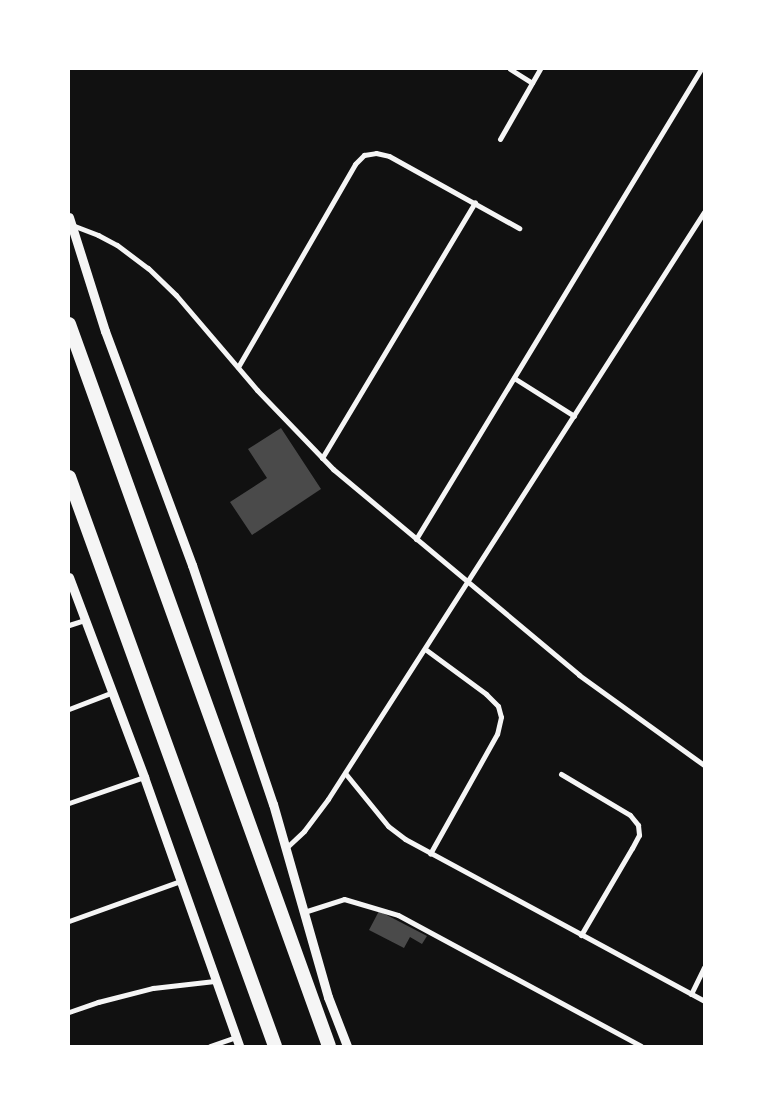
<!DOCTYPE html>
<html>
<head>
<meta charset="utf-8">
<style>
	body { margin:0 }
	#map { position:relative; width:773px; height:1115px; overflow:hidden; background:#111; font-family:"Crimson Pro",serif }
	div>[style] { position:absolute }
	.building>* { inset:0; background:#4a4a4a }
	.minor>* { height:5px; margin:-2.5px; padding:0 2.5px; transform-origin:2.5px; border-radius:2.5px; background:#f5f5f5 }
	.tertiary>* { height:9px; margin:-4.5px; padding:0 4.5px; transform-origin:4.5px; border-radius:4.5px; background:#f5f5f5 }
	.trunk>* { height:14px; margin:-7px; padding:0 7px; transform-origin:7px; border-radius:7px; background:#f5f5f5 }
	span { translate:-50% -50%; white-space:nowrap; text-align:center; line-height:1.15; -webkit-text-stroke:4px #fff; paint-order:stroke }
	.frame { position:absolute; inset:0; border:70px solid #fff; pointer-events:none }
</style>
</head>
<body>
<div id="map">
	<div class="building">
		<i style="clip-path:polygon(281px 428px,321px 489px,252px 535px,230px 502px,267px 478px,248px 449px)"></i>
		<i style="clip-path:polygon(379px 911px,427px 936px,422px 944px,410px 937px,404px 948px,369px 930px)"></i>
	</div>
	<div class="minor">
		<i style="left:510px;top:69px;width:26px;rotate:32deg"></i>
		<i style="left:500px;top:139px;width:81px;rotate:-60.3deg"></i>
		<i style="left:72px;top:225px;width:28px;rotate:21deg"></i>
		<i style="left:98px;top:235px;width:21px;rotate:28deg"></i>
		<i style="left:117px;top:245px;width:39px;rotate:37deg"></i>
		<i style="left:148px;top:268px;width:39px;rotate:44deg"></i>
		<i style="left:176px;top:295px;width:125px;rotate:49.5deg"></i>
		<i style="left:257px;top:390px;width:110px;rotate:46.1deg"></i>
		<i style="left:333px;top:469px;width:321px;rotate:39.9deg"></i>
		<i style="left:579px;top:675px;width:154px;rotate:35.8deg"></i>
		<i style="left:238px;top:367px;width:234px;rotate:-60deg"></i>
		<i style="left:355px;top:164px;width:13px;rotate:-45deg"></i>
		<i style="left:364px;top:155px;width:12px;rotate:-9deg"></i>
		<i style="left:376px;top:153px;width:13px;rotate:13deg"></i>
		<i style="left:389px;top:156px;width:149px;rotate:29deg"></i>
		<i style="left:514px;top:378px;width:71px;rotate:32.3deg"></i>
		<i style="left:322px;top:458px;width:298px;rotate:-59.1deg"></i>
		<i style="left:416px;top:539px;width:550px;rotate:-58.77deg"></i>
		<i style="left:69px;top:625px;width:16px;rotate:-18deg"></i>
		<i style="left:425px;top:649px;width:76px;rotate:36.4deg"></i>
		<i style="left:486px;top:694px;width:17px;rotate:45deg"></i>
		<i style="left:498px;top:706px;width:11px;rotate:75deg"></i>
		<i style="left:501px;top:717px;width:17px;rotate:103deg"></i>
		<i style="left:497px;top:734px;width:137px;rotate:119.2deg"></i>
		<i style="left:69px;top:709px;width:47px;rotate:-21.1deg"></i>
		<i style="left:345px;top:773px;width:68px;rotate:50.9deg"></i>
		<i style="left:388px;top:826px;width:21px;rotate:37deg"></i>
		<i style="left:405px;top:839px;width:340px;rotate:28.4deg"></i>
		<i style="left:561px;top:774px;width:80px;rotate:30.7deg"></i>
		<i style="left:630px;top:815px;width:13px;rotate:51deg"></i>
		<i style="left:638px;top:825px;width:10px;rotate:84deg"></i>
		<i style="left:639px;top:835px;width:15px;rotate:118deg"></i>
		<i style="left:632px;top:848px;width:101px;rotate:120.4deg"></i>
		<i style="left:69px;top:803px;width:79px;rotate:-19.1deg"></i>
		<i style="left:286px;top:848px;width:25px;rotate:-43deg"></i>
		<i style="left:304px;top:831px;width:40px;rotate:-53deg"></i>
		<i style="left:328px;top:799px;width:697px;rotate:-57.36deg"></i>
		<i style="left:304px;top:912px;width:42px;rotate:-18deg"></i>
		<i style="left:344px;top:899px;width:56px;rotate:16.5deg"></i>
		<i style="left:398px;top:915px;width:276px;rotate:28.3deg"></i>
		<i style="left:69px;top:921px;width:118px;rotate:-19.8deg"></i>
		<i style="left:691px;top:994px;width:30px;rotate:-64deg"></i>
		<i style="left:69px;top:1012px;width:31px;rotate:-19deg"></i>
		<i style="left:98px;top:1002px;width:57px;rotate:-14.3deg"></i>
		<i style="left:153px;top:988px;width:62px;rotate:-6.4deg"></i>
		<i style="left:210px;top:1046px;width:28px;rotate:-19deg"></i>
	</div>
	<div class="tertiary">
		<i style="left:69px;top:217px;width:120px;rotate:72.5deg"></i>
		<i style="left:105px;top:331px;width:250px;rotate:69.6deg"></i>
		<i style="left:192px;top:565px;width:252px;rotate:71.3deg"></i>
		<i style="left:273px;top:804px;width:201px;rotate:74.1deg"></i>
		<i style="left:328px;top:997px;width:53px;rotate:68.8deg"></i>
		<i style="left:69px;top:577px;width:214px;rotate:69.4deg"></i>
		<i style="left:144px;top:777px;width:285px;rotate:70.5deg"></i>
	</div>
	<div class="trunk">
		<i style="left:69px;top:324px;width:767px;rotate:70.2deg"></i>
		<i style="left:69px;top:477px;width:605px;rotate:70.1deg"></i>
	</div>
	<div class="frame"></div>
</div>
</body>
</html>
